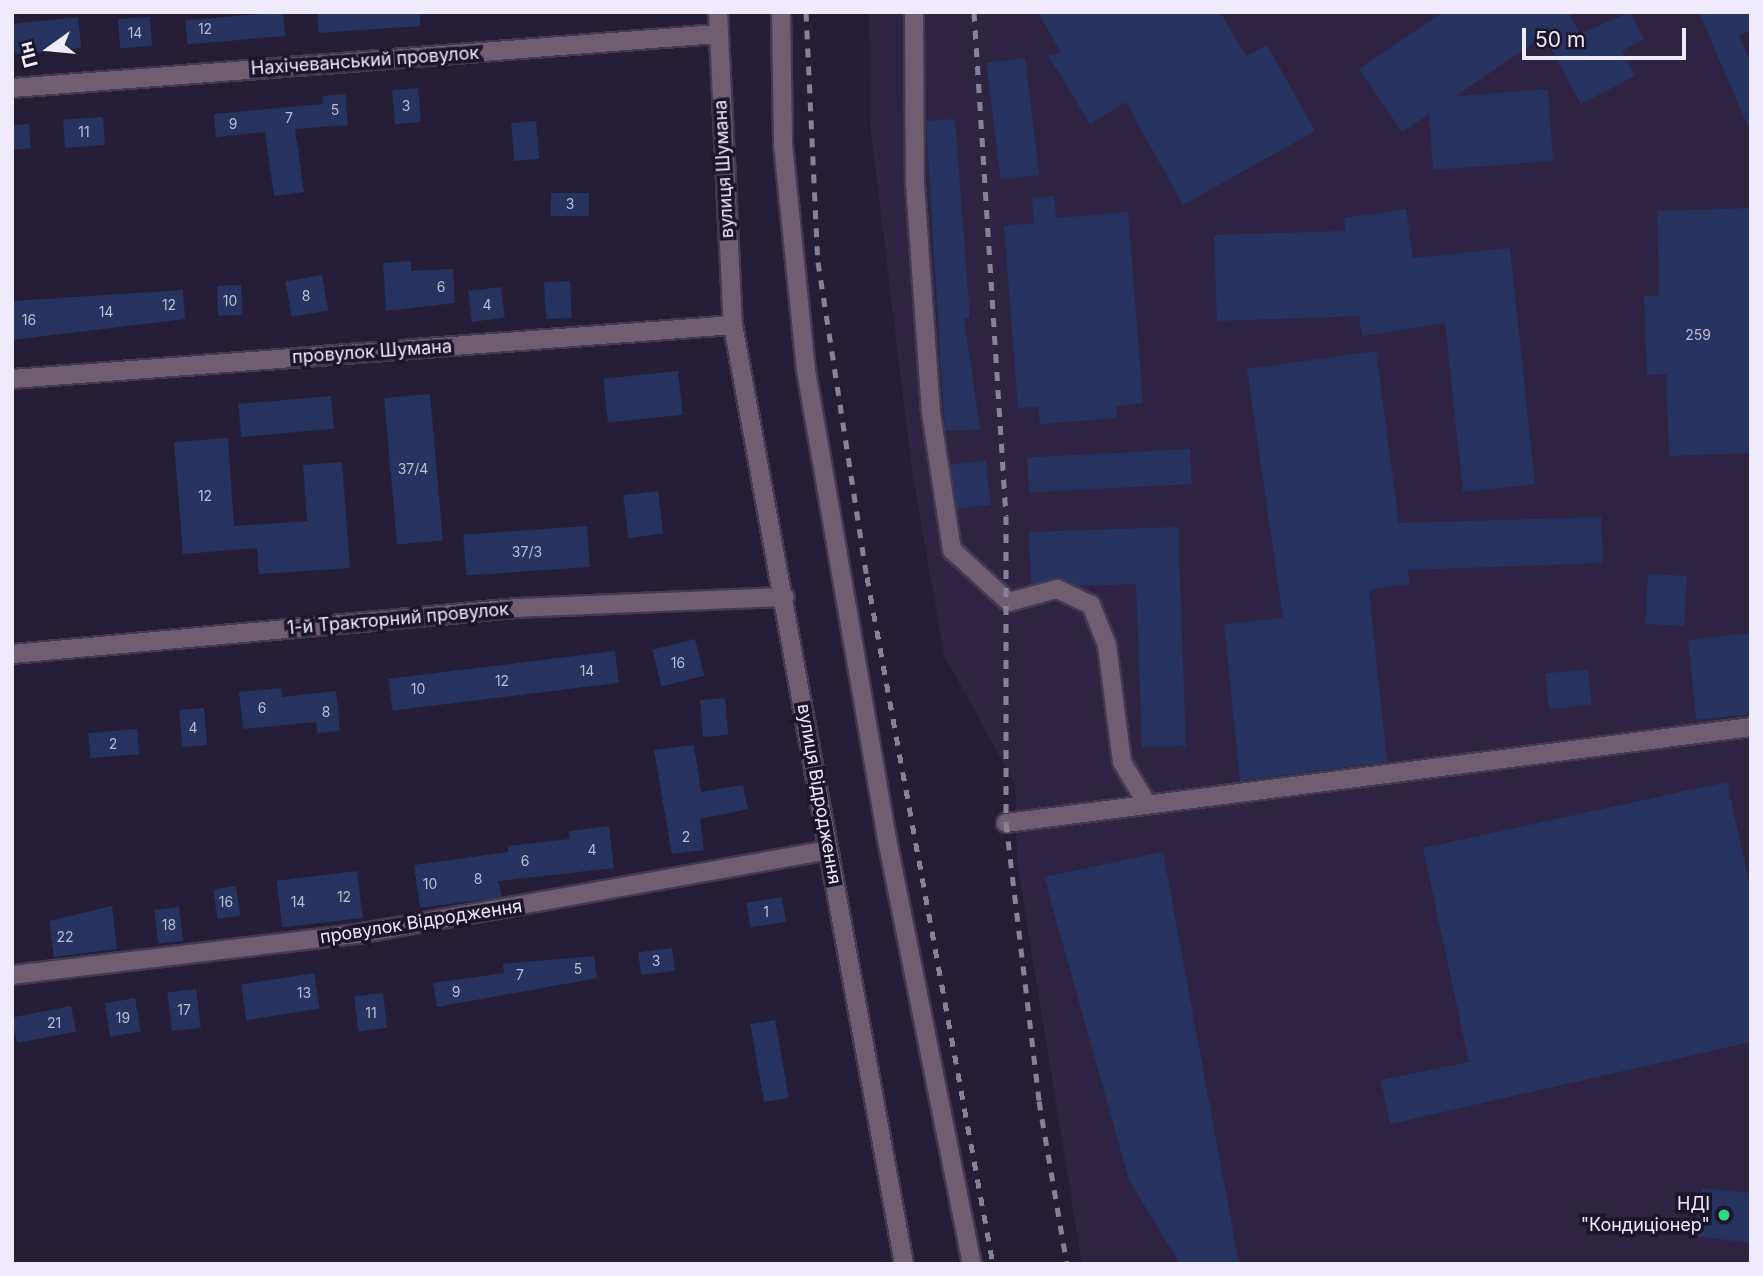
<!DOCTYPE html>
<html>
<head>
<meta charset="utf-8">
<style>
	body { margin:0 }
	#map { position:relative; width:1763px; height:1276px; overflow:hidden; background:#251d35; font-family:Inter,sans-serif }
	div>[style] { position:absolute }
	.built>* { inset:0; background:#2e2442 }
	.building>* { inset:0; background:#25335e; transform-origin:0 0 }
	.roads { filter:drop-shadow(2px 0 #413a51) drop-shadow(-2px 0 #413a51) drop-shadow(0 2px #413a51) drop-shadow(0 -2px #413a51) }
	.minor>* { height:18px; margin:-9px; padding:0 9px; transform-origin:9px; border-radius:9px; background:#6f5e70 }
	.rail>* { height:5px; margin-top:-2.5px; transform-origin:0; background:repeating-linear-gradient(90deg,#888296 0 9px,transparent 0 18px) }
	.dots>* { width:19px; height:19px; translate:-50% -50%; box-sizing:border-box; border:4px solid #1b142b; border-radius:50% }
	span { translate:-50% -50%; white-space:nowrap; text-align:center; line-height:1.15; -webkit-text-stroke:7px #1b142b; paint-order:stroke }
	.number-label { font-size:14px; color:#bcbdd4 }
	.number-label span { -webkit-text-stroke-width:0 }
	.street-label { font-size:18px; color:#efebfb }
	.poi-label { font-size:18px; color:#efebfb }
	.right { translate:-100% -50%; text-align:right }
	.frame { position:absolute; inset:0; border:14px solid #efebfb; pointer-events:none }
	.north { position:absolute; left:14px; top:14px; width:70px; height:70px; -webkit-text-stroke:5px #1b142b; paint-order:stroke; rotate:255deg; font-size:19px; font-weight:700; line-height:28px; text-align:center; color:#efebfb }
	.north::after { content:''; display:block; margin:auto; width:24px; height:32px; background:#efebfb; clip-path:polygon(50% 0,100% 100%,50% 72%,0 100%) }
	.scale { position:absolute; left:1522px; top:28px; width:164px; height:32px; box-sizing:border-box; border:4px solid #efebfb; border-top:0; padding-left:9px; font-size:21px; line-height:24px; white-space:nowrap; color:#efebfb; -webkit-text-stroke:5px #1b142b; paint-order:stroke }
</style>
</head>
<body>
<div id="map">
	<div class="built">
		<i style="clip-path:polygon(869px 12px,1751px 12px,1751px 1264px,1082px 1264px,1017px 862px,1015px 784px,944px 655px,912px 471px,870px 124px)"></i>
	</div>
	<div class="building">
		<i style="left:283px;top:12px;width:24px;height:98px;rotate:85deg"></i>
		<i style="clip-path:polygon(317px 12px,420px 12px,420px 26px,319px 33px)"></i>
		<i style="clip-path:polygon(1038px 12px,1220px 12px,1246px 56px,1267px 45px,1315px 131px,1183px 205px,1126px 102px,1090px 124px,1048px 55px,1061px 53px)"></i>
		<i style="clip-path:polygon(1443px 12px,1568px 12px,1580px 34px,1630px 12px,1644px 39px,1622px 51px,1635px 76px,1581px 104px,1544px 36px,1456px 96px,1548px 89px,1553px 161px,1433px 170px,1429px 114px,1402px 132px,1359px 69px)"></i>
		<i style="clip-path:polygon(1699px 12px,1751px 12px,1751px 30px,1739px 35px,1751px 63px,1751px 133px)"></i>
		<i style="left:78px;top:17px;width:31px;height:66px;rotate:84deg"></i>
		<i style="left:150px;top:17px;width:29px;height:32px;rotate:86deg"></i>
		<i style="left:1025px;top:58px;width:118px;height:39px;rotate:83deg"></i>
		<i style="left:418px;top:88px;width:34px;height:26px;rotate:85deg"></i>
		<i style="clip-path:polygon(345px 94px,348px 125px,295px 129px,304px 192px,274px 196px,265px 132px,216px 137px,214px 114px,323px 104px,322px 96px)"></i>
		<i style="left:103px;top:117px;width:28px;height:40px;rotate:86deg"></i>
		<i style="clip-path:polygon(955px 119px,970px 318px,964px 318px,980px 429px,945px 431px,926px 121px)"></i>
		<i style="left:536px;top:121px;width:38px;height:25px;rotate:85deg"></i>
		<i style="clip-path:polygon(29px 124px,31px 148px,12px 150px,12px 125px)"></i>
		<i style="left:551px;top:193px;width:38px;height:23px"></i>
		<i style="clip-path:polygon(1054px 196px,1056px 218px,1128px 212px,1143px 403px,1116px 406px,1117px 418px,1040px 424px,1038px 407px,1018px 408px,1004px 226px,1034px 223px,1032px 198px)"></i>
		<i style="clip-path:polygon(1751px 208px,1751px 453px,1669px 456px,1666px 374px,1647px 375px,1644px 296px,1659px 296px,1657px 211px)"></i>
		<i style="clip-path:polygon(1406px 209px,1413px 258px,1510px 248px,1535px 484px,1463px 492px,1445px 323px,1362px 336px,1359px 316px,1217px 321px,1214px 235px,1346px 231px,1344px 218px)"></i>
		<i style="clip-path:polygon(411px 261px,411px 271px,453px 269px,455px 303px,386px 311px,383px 263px)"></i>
		<i style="left:322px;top:275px;width:36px;height:37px;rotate:80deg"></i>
		<i style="left:570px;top:281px;width:37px;height:26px;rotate:87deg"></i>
		<i style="left:241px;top:285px;width:30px;height:24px;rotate:88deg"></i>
		<i style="left:501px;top:287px;width:31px;height:33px;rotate:83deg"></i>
		<i style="clip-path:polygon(183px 290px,185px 319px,12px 340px,12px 301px)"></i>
		<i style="clip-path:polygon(1376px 351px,1399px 523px,1601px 517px,1603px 563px,1408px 570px,1410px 584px,1369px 590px,1387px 762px,1240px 781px,1224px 624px,1283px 618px,1247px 369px)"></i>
		<i style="left:678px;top:371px;width:44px;height:75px;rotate:84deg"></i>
		<i style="left:430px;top:394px;width:147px;height:46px;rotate:85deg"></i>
		<i style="left:331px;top:396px;width:33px;height:93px;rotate:85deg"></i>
		<i style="clip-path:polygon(228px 438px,234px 526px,307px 521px,303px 465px,342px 462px,350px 568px,259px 574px,257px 548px,183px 554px,174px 442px)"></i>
		<i style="left:1190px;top:449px;width:35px;height:163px;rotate:87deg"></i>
		<i style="left:985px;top:460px;width:45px;height:35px;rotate:82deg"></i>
		<i style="left:658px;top:491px;width:43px;height:35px;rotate:83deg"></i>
		<i style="left:587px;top:526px;width:41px;height:124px;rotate:86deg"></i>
		<i style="clip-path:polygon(1178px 527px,1186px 746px,1142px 747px,1136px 584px,1078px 586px,1055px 578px,1031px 584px,1029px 532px)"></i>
		<i style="left:1648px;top:574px;width:39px;height:50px;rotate:3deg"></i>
		<i style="clip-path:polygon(1751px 633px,1751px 714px,1696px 720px,1688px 640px)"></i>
		<i style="left:695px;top:639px;width:38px;height:44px;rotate:76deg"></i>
		<i style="left:615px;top:651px;width:32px;height:228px;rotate:83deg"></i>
		<i style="left:1588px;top:669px;width:36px;height:43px;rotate:84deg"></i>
		<i style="clip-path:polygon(281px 688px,282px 697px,336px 691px,340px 731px,317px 733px,316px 722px,243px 729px,239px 692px)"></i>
		<i style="left:725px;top:698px;width:37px;height:25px;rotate:85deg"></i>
		<i style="left:204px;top:708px;width:37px;height:25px;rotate:85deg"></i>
		<i style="left:137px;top:729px;width:25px;height:49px;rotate:85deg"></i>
		<i style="clip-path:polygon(694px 745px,701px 792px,743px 785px,748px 809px,700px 819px,704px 850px,672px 854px,654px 750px)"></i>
		<i style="clip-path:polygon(1727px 782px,1751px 892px,1751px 1042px,1390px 1124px,1381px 1080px,1469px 1062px,1423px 848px)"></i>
		<i style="clip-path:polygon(609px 826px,614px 868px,498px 881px,502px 897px,420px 908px,414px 865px,508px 852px,508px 846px,570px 839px,569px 831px)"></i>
		<i style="clip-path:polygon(1163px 852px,1239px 1264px,1180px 1264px,1129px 1180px,1044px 877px)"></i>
		<i style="left:357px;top:871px;width:47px;height:81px;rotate:83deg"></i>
		<i style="left:236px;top:886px;width:30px;height:23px;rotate:82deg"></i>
		<i style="left:782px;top:897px;width:25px;height:36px;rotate:81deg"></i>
		<i style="clip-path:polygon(112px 906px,117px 949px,54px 957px,49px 921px)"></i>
		<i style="left:179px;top:907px;width:34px;height:25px;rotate:83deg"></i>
		<i style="left:672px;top:948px;width:23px;height:34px;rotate:83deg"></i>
		<i style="clip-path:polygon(594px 956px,597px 978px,437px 1007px,433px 983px,504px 973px,503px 964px)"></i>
		<i style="left:314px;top:973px;width:36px;height:74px;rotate:81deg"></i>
		<i style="left:196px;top:989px;width:39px;height:29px;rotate:83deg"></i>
		<i style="left:383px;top:993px;width:35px;height:29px;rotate:83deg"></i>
		<i style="left:135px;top:998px;width:34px;height:31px;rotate:80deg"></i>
		<i style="left:71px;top:1006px;width:26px;height:60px;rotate:79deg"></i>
		<i style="left:775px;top:1020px;width:79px;height:25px;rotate:80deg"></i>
		<i style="clip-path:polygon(1702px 1188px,1751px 1193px,1751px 1243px,1695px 1236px)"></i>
	</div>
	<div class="roads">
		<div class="minor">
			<i style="left:718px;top:12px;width:313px;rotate:87.3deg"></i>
			<i style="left:733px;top:325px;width:954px;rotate:79.68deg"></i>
			<i style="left:781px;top:12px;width:132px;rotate:89.1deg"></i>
			<i style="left:783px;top:144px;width:227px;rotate:84.2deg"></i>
			<i style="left:806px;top:370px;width:471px;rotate:80.2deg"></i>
			<i style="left:886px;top:834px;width:439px;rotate:78.7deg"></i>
			<i style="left:914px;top:12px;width:172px;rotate:89.7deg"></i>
			<i style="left:915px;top:184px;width:230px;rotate:86deg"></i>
			<i style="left:931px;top:413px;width:139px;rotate:81.3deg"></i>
			<i style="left:952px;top:550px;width:77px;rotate:42.4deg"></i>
			<i style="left:1009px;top:602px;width:50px;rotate:-15.2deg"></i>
			<i style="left:1057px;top:589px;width:38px;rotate:25deg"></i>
			<i style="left:1091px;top:605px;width:43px;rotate:68.2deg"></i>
			<i style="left:1107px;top:645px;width:118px;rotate:82.7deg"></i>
			<i style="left:1122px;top:762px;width:49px;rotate:59.2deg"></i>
			<i style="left:12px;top:88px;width:707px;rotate:-4.38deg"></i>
			<i style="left:12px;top:379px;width:723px;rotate:-4.28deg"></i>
			<i style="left:12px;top:654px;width:507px;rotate:-5.2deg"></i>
			<i style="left:517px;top:608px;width:268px;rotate:-2.4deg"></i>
			<i style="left:1006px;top:823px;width:751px;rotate:-7.34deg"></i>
			<i style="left:12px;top:975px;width:347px;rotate:-6.8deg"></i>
			<i style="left:357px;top:934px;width:478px;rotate:-10.1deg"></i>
		</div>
	</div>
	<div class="rail">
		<i style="left:806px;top:12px;width:250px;rotate:87.3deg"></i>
		<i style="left:818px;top:262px;width:319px;rotate:81.2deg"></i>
		<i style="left:867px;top:577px;width:698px;rotate:79.61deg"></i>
		<i style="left:974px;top:12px;width:505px;rotate:86.37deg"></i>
		<i style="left:1006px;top:516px;width:307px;rotate:90deg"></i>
		<i style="left:1006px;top:823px;width:280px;rotate:83.2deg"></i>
		<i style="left:1039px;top:1101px;width:165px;rotate:80.3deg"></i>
	</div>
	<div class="dots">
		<i style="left:1724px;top:1215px;background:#2ed883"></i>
	</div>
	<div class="number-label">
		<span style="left:205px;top:29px">12</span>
		<span style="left:135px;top:33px">14</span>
		<span style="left:406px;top:106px">3</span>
		<span style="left:335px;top:110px">5</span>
		<span style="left:289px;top:118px">7</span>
		<span style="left:233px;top:124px">9</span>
		<span style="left:84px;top:132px">11</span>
		<span style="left:570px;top:204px">3</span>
		<span style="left:441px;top:287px">6</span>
		<span style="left:306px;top:296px">8</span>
		<span style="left:230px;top:301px">10</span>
		<span style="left:169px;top:305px">12</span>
		<span style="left:487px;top:305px">4</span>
		<span style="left:106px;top:312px">14</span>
		<span style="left:29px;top:320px">16</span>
		<span style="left:1698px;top:335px">259</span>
		<span style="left:413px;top:469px">37/4</span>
		<span style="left:205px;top:496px">12</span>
		<span style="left:527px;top:552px">37/3</span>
		<span style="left:678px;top:663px">16</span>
		<span style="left:587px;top:671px">14</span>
		<span style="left:502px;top:681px">12</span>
		<span style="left:418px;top:689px">10</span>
		<span style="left:262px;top:708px">6</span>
		<span style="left:326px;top:712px">8</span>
		<span style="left:193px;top:728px">4</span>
		<span style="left:113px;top:744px">2</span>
		<span style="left:686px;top:837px">2</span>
		<span style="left:592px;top:850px">4</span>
		<span style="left:525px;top:861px">6</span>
		<span style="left:478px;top:879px">8</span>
		<span style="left:430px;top:884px">10</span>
		<span style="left:344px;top:897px">12</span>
		<span style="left:226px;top:902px">16</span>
		<span style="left:298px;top:902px">14</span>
		<span style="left:766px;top:912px">1</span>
		<span style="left:169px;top:925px">18</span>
		<span style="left:65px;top:937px">22</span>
		<span style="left:656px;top:961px">3</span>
		<span style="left:578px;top:969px">5</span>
		<span style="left:520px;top:975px">7</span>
		<span style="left:456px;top:992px">9</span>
		<span style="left:304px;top:993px">13</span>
		<span style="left:184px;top:1010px">17</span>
		<span style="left:371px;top:1013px">11</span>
		<span style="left:123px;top:1018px">19</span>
		<span style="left:54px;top:1023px">21</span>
	</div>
	<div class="street-label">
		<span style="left:365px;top:61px;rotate:-4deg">Нахічеванський провулок</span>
		<span style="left:724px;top:169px;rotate:-93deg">вулиця Шумана</span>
		<span style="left:372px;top:352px;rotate:-4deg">провулок Шумана</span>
		<span style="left:398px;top:619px;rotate:-5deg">1-й Тракторний провулок</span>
		<span style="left:819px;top:794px;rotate:80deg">вулиця Відродження</span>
		<span style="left:421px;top:922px;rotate:-9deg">провулок Відродження</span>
	</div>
	<div class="poi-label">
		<span class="right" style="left:1710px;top:1215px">НДІ<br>"Кондиціонер"</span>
	</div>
	<div class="frame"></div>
	<div class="north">Пн</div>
	<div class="scale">50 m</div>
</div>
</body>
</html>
